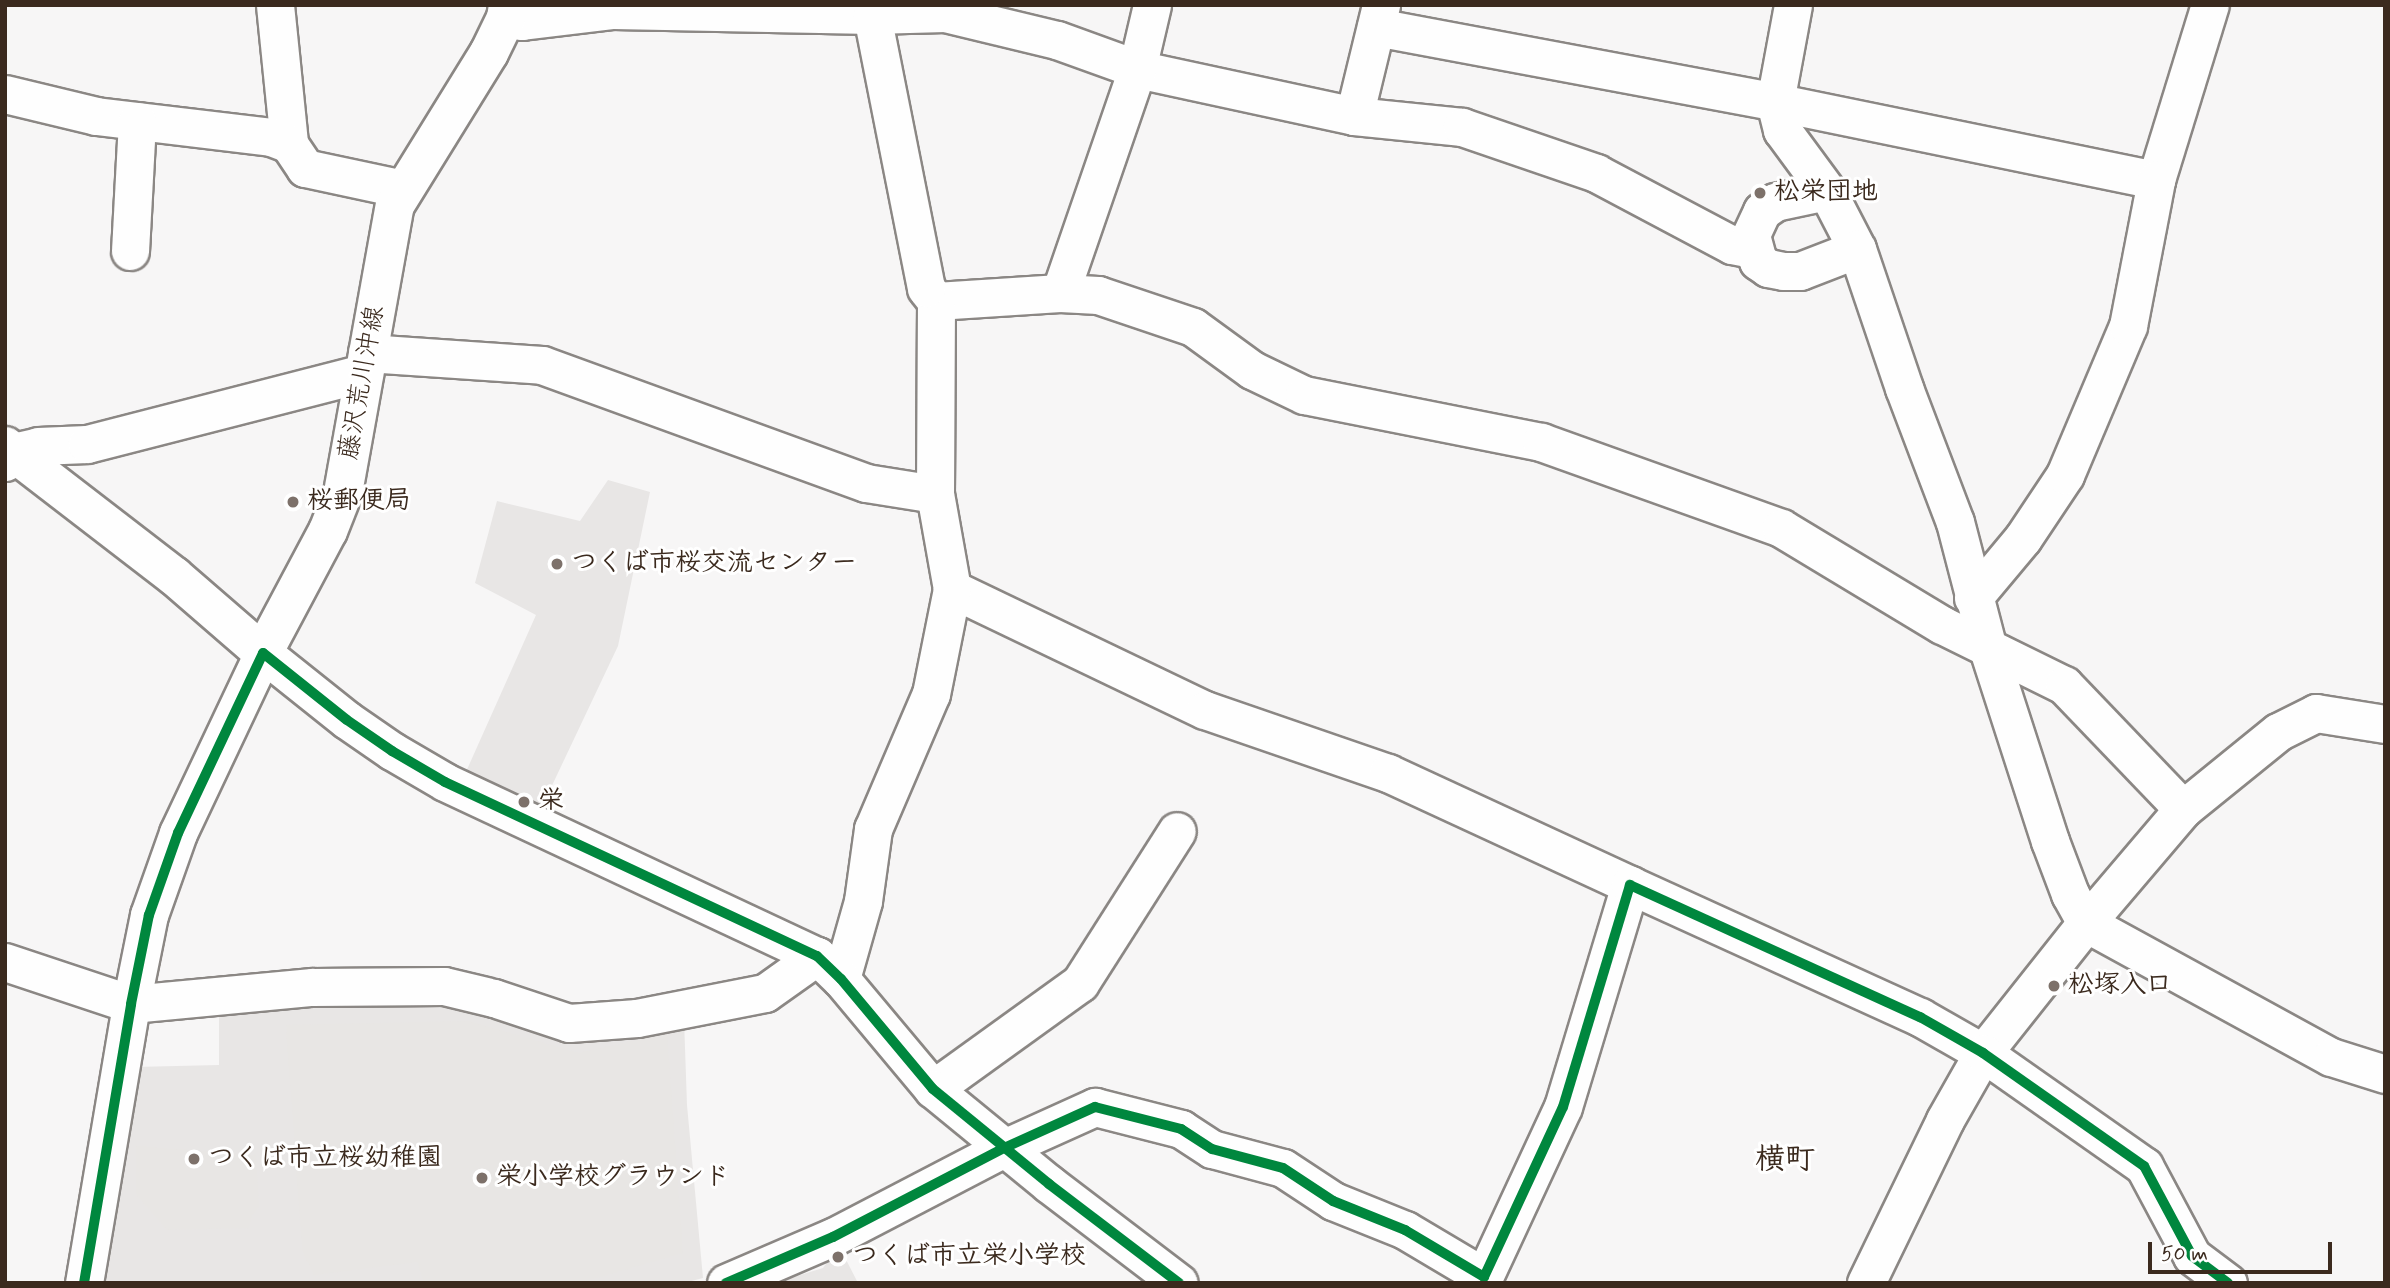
<!DOCTYPE html>
<html>
<head>
<meta charset="utf-8">
<style>
	body { margin:0 }
	#map { position:relative; width:2390px; height:1288px; overflow:hidden; background:#f7f6f6; font-family:Mynerve,"Klee One",sans-serif }
	div>[style] { position:absolute }
	.built>* { inset:0; background:#e8e6e5 }
	.green>* { inset:0; background:#e8e6e4 }
	.roads { filter:drop-shadow(2px 0 #8b8784) drop-shadow(-2px 0 #8b8784) drop-shadow(0 2px #8b8784) drop-shadow(0 -2px #8b8784) }
	.minor>* { height:37px; margin:-18.5px; padding:0 18.5px; transform-origin:18.5px; border-radius:18.5px; background:#fefefe }
	.major>* { height:38px; margin:-19px; padding:0 19px; transform-origin:19px; border-radius:19px; background:#fefefe }
	.cycleway>* { height:10px; margin:-5px; padding:0 5px; transform-origin:5px; border-radius:5px; background:#00873e }
	.dots>* { width:19px; height:19px; translate:-50% -50%; box-sizing:border-box; border:4px solid #fff; border-radius:50% }
	span { translate:-50% -50%; white-space:nowrap; text-align:center; line-height:1.15; -webkit-text-stroke:6px #fff; paint-order:stroke }
	.poi-label { font-size:26px; color:#3b2a1e; font-weight:700 }
	.left { translate:0 -50%; text-align:left }
	.street-label { font-size:26px; color:#3b2a1e }
	.quarter-label { font-size:30px; color:#3b2a1e; font-weight:700 }
	.frame { position:absolute; inset:0; border:7px solid #3b2a1e; pointer-events:none }
	.scale { position:absolute; left:2148px; top:1242px; width:184px; height:32px; box-sizing:border-box; border:4px solid #3b2a1e; border-top:0; padding-left:9px; font-size:21px; line-height:24px; white-space:nowrap; color:#3b2a1e; -webkit-text-stroke:5px #fff; paint-order:stroke }
</style>
</head>
<body>
<div id="map">
	<div class="built">
		<i style="clip-path:polygon(608px 480px,650px 492px,618px 646px,539px 813px,465px 774px,536px 615px,475px 583px,497px 501px,580px 521px)"></i>
		<i style="clip-path:polygon(465px 1001px,684px 1019px,687px 1105px,703px 1278px,684px 1283px,99px 1283px,134px 1067px,219px 1065px,219px 1012px,311px 1002px)"></i>
		<i style="clip-path:polygon(839px 1246px,858px 1283px,774px 1283px,823px 1268px)"></i>
	</div>
	<div class="green">
		<i style="clip-path:polygon(468px 1021px,579px 1053px,667px 1033px,683px 1253px,579px 1283px,424px 1283px,417px 1262px,314px 1275px,302px 1250px,286px 1025px)"></i>
		<i style="clip-path:polygon(136px 1146px,256px 1155px,259px 1207px,252px 1216px,249px 1228px,167px 1230px,136px 1194px)"></i>
	</div>
	<div class="roads">
		<div class="minor">
			<i style="left:275px;top:5px;width:140px;rotate:84.2deg"></i>
			<i style="left:1793px;top:5px;width:99px;rotate:100.5deg"></i>
			<i style="left:1775px;top:102px;width:29px;rotate:76deg"></i>
			<i style="left:1782px;top:130px;width:76px;rotate:53.6deg"></i>
			<i style="left:1827px;top:191px;width:65px;rotate:62.7deg"></i>
			<i style="left:1857px;top:249px;width:147px;rotate:71.3deg"></i>
			<i style="left:1904px;top:388px;width:143px;rotate:69.2deg"></i>
			<i style="left:1955px;top:522px;width:131px;rotate:75.4deg"></i>
			<i style="left:1988px;top:649px;width:202px;rotate:72.1deg"></i>
			<i style="left:2050px;top:841px;width:57px;rotate:69.3deg"></i>
			<i style="left:2070px;top:894px;width:33px;rotate:61deg"></i>
			<i style="left:2086px;top:923px;width:166px;rotate:128.4deg"></i>
			<i style="left:1983px;top:1053px;width:77px;rotate:119.6deg"></i>
			<i style="left:1945px;top:1120px;width:181px;rotate:115.9deg"></i>
			<i style="left:506px;top:18px;width:16px;rotate:11deg"></i>
			<i style="left:522px;top:21px;width:92px;rotate:-6.9deg"></i>
			<i style="left:613px;top:10px;width:259px;rotate:1.1deg"></i>
			<i style="left:872px;top:15px;width:73px;rotate:-1.6deg"></i>
			<i style="left:945px;top:13px;width:115px;rotate:13.6deg"></i>
			<i style="left:1057px;top:40px;width:85px;rotate:19.9deg"></i>
			<i style="left:1137px;top:69px;width:222px;rotate:12.2deg"></i>
			<i style="left:1354px;top:116px;width:109px;rotate:5.8deg"></i>
			<i style="left:1462px;top:127px;width:142px;rotate:18.9deg"></i>
			<i style="left:1596px;top:173px;width:154px;rotate:27.9deg"></i>
			<i style="left:1732px;top:245px;width:21px;rotate:11deg"></i>
			<i style="left:1376px;top:27px;width:406px;rotate:10.6deg"></i>
			<i style="left:1775px;top:102px;width:389px;rotate:11.6deg"></i>
			<i style="left:2156px;top:180px;width:183px;rotate:-72.9deg"></i>
			<i style="left:5px;top:94px;width:94px;rotate:13.6deg"></i>
			<i style="left:96px;top:116px;width:176px;rotate:6.8deg"></i>
			<i style="left:271px;top:137px;width:19px;rotate:21deg"></i>
			<i style="left:289px;top:144px;width:29px;rotate:56deg"></i>
			<i style="left:305px;top:168px;width:100px;rotate:12.1deg"></i>
			<i style="left:1354px;top:116px;width:114px;rotate:-76.3deg"></i>
			<i style="left:1827px;top:191px;width:53px;rotate:168.1deg"></i>
			<i style="left:1775px;top:202px;width:16px;rotate:145deg"></i>
			<i style="left:1762px;top:211px;width:26px;rotate:115deg"></i>
			<i style="left:1751px;top:235px;width:27px;rotate:75deg"></i>
			<i style="left:1758px;top:261px;width:12px;rotate:35deg"></i>
			<i style="left:1768px;top:268px;width:15px;rotate:11deg"></i>
			<i style="left:1783px;top:271px;width:17px"></i>
			<i style="left:1800px;top:271px;width:61px;rotate:-21.1deg"></i>
			<i style="left:130px;top:251px;width:130px;rotate:-86.9deg"></i>
			<i style="left:1060px;top:293px;width:237px;rotate:-71deg"></i>
			<i style="left:1137px;top:69px;width:66px;rotate:-76.8deg"></i>
			<i style="left:936px;top:301px;width:124px;rotate:-3.7deg"></i>
			<i style="left:1060px;top:293px;width:38px;rotate:3deg"></i>
			<i style="left:1098px;top:295px;width:100px;rotate:18.6deg"></i>
			<i style="left:1193px;top:327px;width:73px;rotate:36.1deg"></i>
			<i style="left:1252px;top:370px;width:58px;rotate:25.7deg"></i>
			<i style="left:1304px;top:395px;width:242px;rotate:11.2deg"></i>
			<i style="left:1541px;top:442px;width:255px;rotate:19.7deg"></i>
			<i style="left:1781px;top:528px;width:188px;rotate:31.1deg"></i>
			<i style="left:1942px;top:625px;width:136px;rotate:26.2deg"></i>
			<i style="left:2064px;top:685px;width:172px;rotate:46.2deg"></i>
			<i style="left:367px;top:353px;width:175px;rotate:3.9deg"></i>
			<i style="left:542px;top:365px;width:345px;rotate:20deg"></i>
			<i style="left:866px;top:483px;width:70px;rotate:9.1deg"></i>
			<i style="left:5px;top:462px;width:13px;rotate:-51deg"></i>
			<i style="left:13px;top:452px;width:26px;rotate:-13deg"></i>
			<i style="left:38px;top:446px;width:49px;rotate:-2.3deg"></i>
			<i style="left:87px;top:444px;width:286px;rotate:-14.4deg"></i>
			<i style="left:952px;top:589px;width:280px;rotate:25.6deg"></i>
			<i style="left:1205px;top:710px;width:194px;rotate:19deg"></i>
			<i style="left:1388px;top:773px;width:267px;rotate:24.8deg"></i>
			<i style="left:1973px;top:598px;width:78px;rotate:-50.2deg"></i>
			<i style="left:2023px;top:538px;width:76px;rotate:-56.3deg"></i>
			<i style="left:2065px;top:475px;width:162px;rotate:-67.1deg"></i>
			<i style="left:2128px;top:326px;width:149px;rotate:-79.1deg"></i>
			<i style="left:2385px;top:724px;width:70px;rotate:-170.9deg"></i>
			<i style="left:2316px;top:713px;width:42px;rotate:153.4deg"></i>
			<i style="left:2278px;top:732px;width:122px;rotate:141deg"></i>
			<i style="left:2183px;top:809px;width:150px;rotate:130.4deg"></i>
			<i style="left:2086px;top:923px;width:279px;rotate:28.7deg"></i>
			<i style="left:2331px;top:1057px;width:57px;rotate:17.5deg"></i>
			<i style="left:5px;top:962px;width:133px;rotate:18.4deg"></i>
			<i style="left:131px;top:1004px;width:182px;rotate:-5.4deg"></i>
			<i style="left:312px;top:987px;width:132px;rotate:-0.4deg"></i>
			<i style="left:444px;top:986px;width:51px;rotate:13.5deg"></i>
			<i style="left:494px;top:998px;width:79px;rotate:18.4deg"></i>
			<i style="left:569px;top:1023px;width:68px;rotate:-4.2deg"></i>
			<i style="left:637px;top:1018px;width:130px;rotate:-11.1deg"></i>
			<i style="left:765px;top:993px;width:64px;rotate:-35.4deg"></i>
			<i style="left:841px;top:979px;width:81px;rotate:-74.2deg"></i>
			<i style="left:863px;top:901px;width:73px;rotate:-82.1deg"></i>
			<i style="left:873px;top:829px;width:147px;rotate:-66.8deg"></i>
			<i style="left:931px;top:694px;width:107px;rotate:-78.7deg"></i>
			<i style="left:952px;top:589px;width:97px;rotate:-100.1deg"></i>
			<i style="left:935px;top:494px;width:193px;rotate:-89.7deg"></i>
			<i style="left:936px;top:301px;width:16px;rotate:-128deg"></i>
			<i style="left:926px;top:288px;width:278px;rotate:-101.2deg"></i>
			<i style="left:933px;top:1089px;width:181px;rotate:-35.8deg"></i>
			<i style="left:1080px;top:983px;width:180px;rotate:-57.5deg"></i>
			<i style="left:84px;top:1283px;width:283px;rotate:-80.4deg"></i>
			<i style="left:131px;top:1004px;width:91px;rotate:-78.6deg"></i>
			<i style="left:149px;top:915px;width:87px;rotate:-70.5deg"></i>
			<i style="left:178px;top:833px;width:199px;rotate:-64.7deg"></i>
			<i style="left:263px;top:653px;width:107px;rotate:38.6deg"></i>
			<i style="left:347px;top:720px;width:55px;rotate:34.6deg"></i>
			<i style="left:392px;top:751px;width:61px;rotate:30.3deg"></i>
			<i style="left:445px;top:782px;width:411px;rotate:25.1deg"></i>
			<i style="left:817px;top:956px;width:33px;rotate:44deg"></i>
			<i style="left:841px;top:979px;width:143px;rotate:50.1deg"></i>
			<i style="left:933px;top:1089px;width:150px;rotate:39.3deg"></i>
			<i style="left:1049px;top:1184px;width:163px;rotate:37.3deg"></i>
			<i style="left:726px;top:1283px;width:116px;rotate:-23.3deg"></i>
			<i style="left:833px;top:1237px;width:193px;rotate:-27.5deg"></i>
			<i style="left:1004px;top:1148px;width:100px;rotate:-24.3deg"></i>
			<i style="left:1095px;top:1107px;width:89px;rotate:14.3deg"></i>
			<i style="left:1181px;top:1129px;width:37px;rotate:33deg"></i>
			<i style="left:1212px;top:1149px;width:73px;rotate:15deg"></i>
			<i style="left:1283px;top:1168px;width:60px;rotate:33.4deg"></i>
			<i style="left:1333px;top:1201px;width:78px;rotate:21.9deg"></i>
			<i style="left:1405px;top:1230px;width:92px;rotate:30.7deg"></i>
			<i style="left:1484px;top:1277px;width:187px;rotate:-65.1deg"></i>
			<i style="left:1563px;top:1107px;width:232px;rotate:-73.2deg"></i>
			<i style="left:1630px;top:885px;width:319px;rotate:24.5deg"></i>
			<i style="left:1920px;top:1017px;width:73px;rotate:29.7deg"></i>
			<i style="left:1983px;top:1053px;width:197px;rotate:35.1deg"></i>
			<i style="left:2144px;top:1166px;width:102px;rotate:61.9deg"></i>
			<i style="left:2192px;top:1256px;width:45px;rotate:36.9deg"></i>
		</div>
		<div class="major">
			<i style="left:5px;top:446px;width:213px;rotate:37.6deg"></i>
			<i style="left:174px;top:576px;width:118px;rotate:40.9deg"></i>
			<i style="left:263px;top:653px;width:138px;rotate:-62deg"></i>
			<i style="left:328px;top:531px;width:41px;rotate:-68.5deg"></i>
			<i style="left:343px;top:493px;width:293px;rotate:-79.8deg"></i>
			<i style="left:395px;top:205px;width:179px;rotate:-58.3deg"></i>
			<i style="left:489px;top:53px;width:39px;rotate:-64deg"></i>
			<i style="left:506px;top:18px;width:13px;rotate:-81deg"></i>
		</div>
	</div>
	<div class="cycleway">
		<i style="left:84px;top:1283px;width:283px;rotate:-80.4deg"></i>
		<i style="left:131px;top:1004px;width:91px;rotate:-78.6deg"></i>
		<i style="left:149px;top:915px;width:87px;rotate:-70.5deg"></i>
		<i style="left:178px;top:833px;width:199px;rotate:-64.7deg"></i>
		<i style="left:263px;top:653px;width:107px;rotate:38.6deg"></i>
		<i style="left:347px;top:720px;width:55px;rotate:34.6deg"></i>
		<i style="left:392px;top:751px;width:61px;rotate:30.3deg"></i>
		<i style="left:445px;top:782px;width:411px;rotate:25.1deg"></i>
		<i style="left:817px;top:956px;width:33px;rotate:44deg"></i>
		<i style="left:841px;top:979px;width:143px;rotate:50.1deg"></i>
		<i style="left:933px;top:1089px;width:150px;rotate:39.3deg"></i>
		<i style="left:1049px;top:1184px;width:163px;rotate:37.3deg"></i>
		<i style="left:726px;top:1283px;width:116px;rotate:-23.3deg"></i>
		<i style="left:833px;top:1237px;width:193px;rotate:-27.5deg"></i>
		<i style="left:1004px;top:1148px;width:100px;rotate:-24.3deg"></i>
		<i style="left:1095px;top:1107px;width:89px;rotate:14.3deg"></i>
		<i style="left:1181px;top:1129px;width:37px;rotate:33deg"></i>
		<i style="left:1212px;top:1149px;width:73px;rotate:15deg"></i>
		<i style="left:1283px;top:1168px;width:60px;rotate:33.4deg"></i>
		<i style="left:1333px;top:1201px;width:78px;rotate:21.9deg"></i>
		<i style="left:1405px;top:1230px;width:92px;rotate:30.7deg"></i>
		<i style="left:1484px;top:1277px;width:187px;rotate:-65.1deg"></i>
		<i style="left:1563px;top:1107px;width:232px;rotate:-73.2deg"></i>
		<i style="left:1630px;top:885px;width:319px;rotate:24.5deg"></i>
		<i style="left:1920px;top:1017px;width:73px;rotate:29.7deg"></i>
		<i style="left:1983px;top:1053px;width:197px;rotate:35.1deg"></i>
		<i style="left:2144px;top:1166px;width:102px;rotate:61.9deg"></i>
		<i style="left:2192px;top:1256px;width:45px;rotate:36.9deg"></i>
	</div>
	<div class="dots">
		<i style="left:1760px;top:193px;background:#7d716a"></i>
		<i style="left:293px;top:502px;background:#7d716a"></i>
		<i style="left:557px;top:564px;background:#7d716a"></i>
		<i style="left:524px;top:802px;background:#7d716a"></i>
		<i style="left:2054px;top:986px;background:#7d716a"></i>
		<i style="left:194px;top:1159px;background:#7d716a"></i>
		<i style="left:482px;top:1178px;background:#7d716a"></i>
		<i style="left:838px;top:1257px;background:#7d716a"></i>
	</div>
	<div class="poi-label">
		<span class="left" style="left:1774px;top:193px">松栄団地</span>
		<span class="left" style="left:307px;top:502px">桜郵便局</span>
		<span class="left" style="left:571px;top:564px">つくば市桜交流センター</span>
		<span class="left" style="left:538px;top:802px">栄</span>
		<span class="left" style="left:2068px;top:986px">松塚入口</span>
		<span class="left" style="left:208px;top:1159px">つくば市立桜幼稚園</span>
		<span class="left" style="left:496px;top:1178px">栄小学校グラウンド</span>
		<span class="left" style="left:852px;top:1257px">つくば市立栄小学校</span>
	</div>
	<div class="street-label">
		<span style="left:363px;top:383px;rotate:-80deg">藤沢荒川沖線</span>
	</div>
	<div class="quarter-label">
		<span style="left:1785px;top:1160px">横町</span>
	</div>
	<div class="frame"></div>
	<div class="scale">50 m</div>
</div>
</body>
</html>
